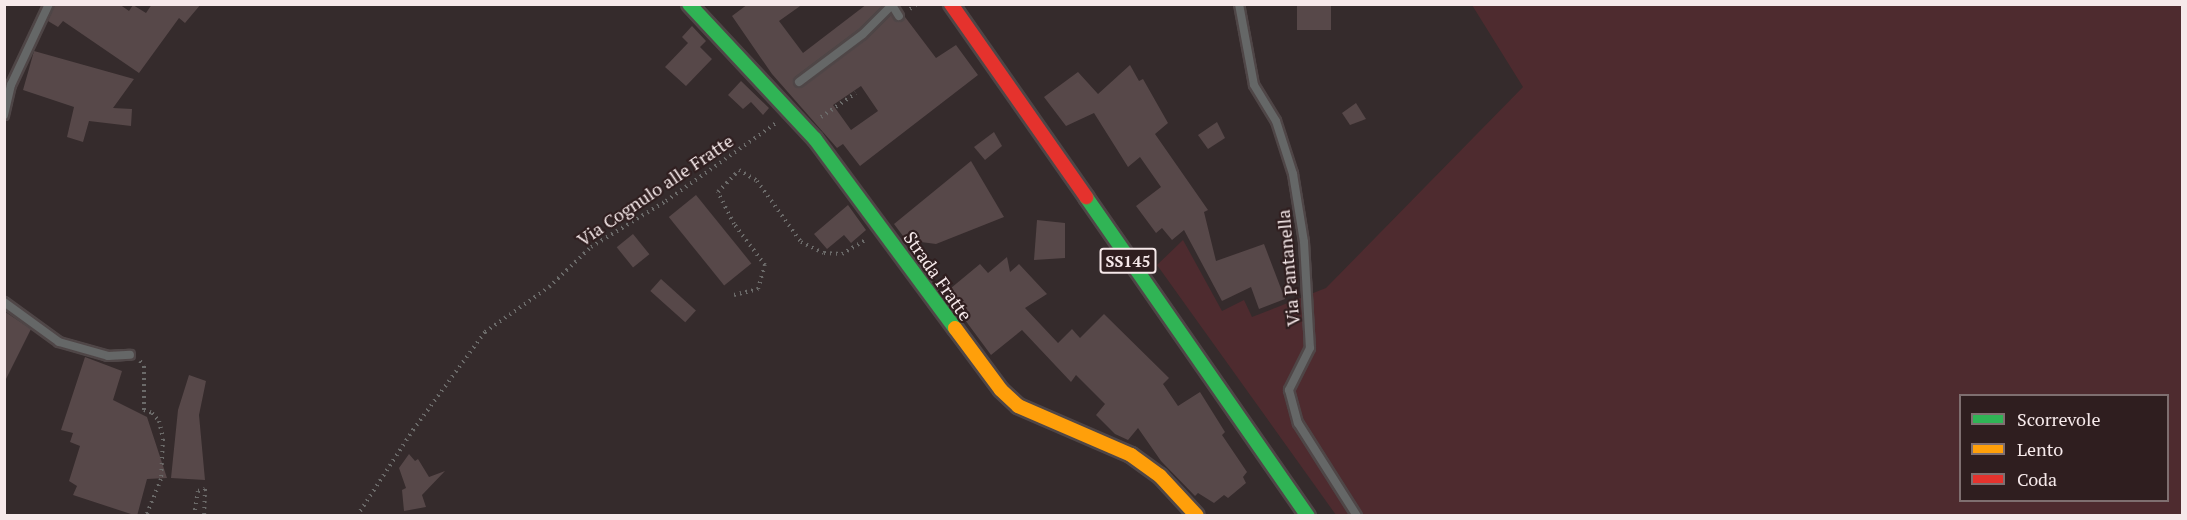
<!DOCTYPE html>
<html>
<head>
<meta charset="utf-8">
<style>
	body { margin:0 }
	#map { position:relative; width:2187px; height:520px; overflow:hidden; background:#352b2c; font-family:"PT Serif",serif }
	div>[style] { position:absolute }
	.green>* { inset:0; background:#4e2b2f }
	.building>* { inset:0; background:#574849; transform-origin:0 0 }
	.path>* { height:4px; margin-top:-2px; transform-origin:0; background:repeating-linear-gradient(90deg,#6b6a69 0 1.5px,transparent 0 6px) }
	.roads { filter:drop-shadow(2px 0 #4f4647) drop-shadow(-2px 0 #4f4647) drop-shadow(0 2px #4f4647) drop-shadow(0 -2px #4f4647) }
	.lane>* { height:8px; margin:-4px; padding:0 4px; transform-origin:4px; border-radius:4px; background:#656767 }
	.fast>* { height:14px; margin:-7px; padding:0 7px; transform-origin:7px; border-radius:7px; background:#30b455 }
	.slow>* { height:14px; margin:-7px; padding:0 7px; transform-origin:7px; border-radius:7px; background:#ff9f0a }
	.jam>* { height:14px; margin:-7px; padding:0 7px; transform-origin:7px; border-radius:7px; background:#e5322d }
	span { translate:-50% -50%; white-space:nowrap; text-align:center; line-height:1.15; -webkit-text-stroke:4.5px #2f1e1f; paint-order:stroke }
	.shield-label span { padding:2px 4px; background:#2f1e1f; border:2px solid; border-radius:4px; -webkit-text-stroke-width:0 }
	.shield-label { font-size:16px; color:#f6e9ea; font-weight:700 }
	.street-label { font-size:18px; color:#f6e9ea }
	.frame { position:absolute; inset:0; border:6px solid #f6e9ea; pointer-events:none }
	.legend { position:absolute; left:1959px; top:394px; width:210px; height:108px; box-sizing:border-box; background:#2f1e1f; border:2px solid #7f6f70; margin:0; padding:8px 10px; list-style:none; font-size:18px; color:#f6e9ea }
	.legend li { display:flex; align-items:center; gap:12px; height:30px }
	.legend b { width:30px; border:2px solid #7f6f70 }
</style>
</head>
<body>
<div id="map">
	<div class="green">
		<i style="clip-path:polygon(evenodd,1472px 5px,2182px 5px,2182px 515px,1336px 515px,1157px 265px,1183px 240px,1222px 311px,1244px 300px,1252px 317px,1326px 288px,1523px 87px,1472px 5px,1960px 396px,2168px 396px,2168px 500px,1960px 500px,1960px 396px)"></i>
	</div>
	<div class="building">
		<i style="clip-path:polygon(55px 4px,119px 4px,129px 11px,133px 5px,146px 13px,152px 4px,201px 4px,185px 23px,179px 18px,139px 73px,63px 21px,58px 27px,48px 21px)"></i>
		<i style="clip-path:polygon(evenodd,748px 4px,803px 4px,779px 21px,803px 53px,867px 4px,884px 4px,859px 29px,795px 77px,793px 83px,797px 88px,867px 39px,891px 15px,899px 22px,905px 17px,936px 58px,956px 45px,978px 75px,860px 166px,843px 144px,837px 148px,772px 74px,732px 16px,748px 4px,861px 86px,878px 111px,851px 130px,833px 105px,861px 86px)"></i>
		<i style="left:1297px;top:4px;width:34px;height:26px"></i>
		<i style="clip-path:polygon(692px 26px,706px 41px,700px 47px,712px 59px,686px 86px,665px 67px,688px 43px,682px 37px)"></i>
		<i style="clip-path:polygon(34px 51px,134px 79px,113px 108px,132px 109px,131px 126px,89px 121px,83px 142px,67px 137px,74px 107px,23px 90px)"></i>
		<i style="clip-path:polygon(1130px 65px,1139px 81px,1143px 79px,1168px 123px,1155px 134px,1208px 210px,1204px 212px,1216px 261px,1264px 244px,1285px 299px,1259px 309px,1251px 287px,1222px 301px,1184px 230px,1172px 240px,1162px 228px,1156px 233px,1136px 206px,1161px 187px,1140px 157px,1128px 167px,1094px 113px,1066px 126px,1044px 97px,1078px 72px,1098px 94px)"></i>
		<i style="clip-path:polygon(741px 81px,769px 108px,763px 115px,751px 102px,743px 109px,728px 95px)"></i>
		<i style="clip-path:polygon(1356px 103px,1366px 119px,1350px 125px,1342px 113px)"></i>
		<i style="clip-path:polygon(1217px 122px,1225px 138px,1208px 149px,1198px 135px)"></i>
		<i style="clip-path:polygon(994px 132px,1002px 146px,985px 160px,974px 147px)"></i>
		<i style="clip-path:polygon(971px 161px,1004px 217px,936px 244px,906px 240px,894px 224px)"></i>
		<i style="left:696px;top:195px;width:88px;height:35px;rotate:51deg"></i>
		<i style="clip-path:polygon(848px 205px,866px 230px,851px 243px,844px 235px,827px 249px,814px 234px)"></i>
		<i style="clip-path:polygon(1037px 220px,1065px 223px,1065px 258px,1034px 260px)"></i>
		<i style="left:633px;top:234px;width:26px;height:21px;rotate:51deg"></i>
		<i style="clip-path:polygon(1007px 257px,1010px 272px,1019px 264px,1047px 294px,1025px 308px,1058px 343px,1072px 329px,1080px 338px,1104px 314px,1169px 378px,1163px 384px,1178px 406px,1200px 392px,1225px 432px,1222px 435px,1247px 472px,1243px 477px,1246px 483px,1228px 498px,1224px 495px,1214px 503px,1198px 493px,1195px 496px,1161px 461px,1138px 428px,1128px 440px,1115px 434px,1096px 415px,1105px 404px,1076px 375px,1071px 382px,1022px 330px,991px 355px,945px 293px,980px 264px,988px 273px)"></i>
		<i style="left:661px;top:279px;width:47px;height:16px;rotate:42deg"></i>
		<i style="clip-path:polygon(4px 311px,31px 329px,4px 383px)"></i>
		<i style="clip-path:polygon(85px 357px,122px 371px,113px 400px,147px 417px,167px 478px,147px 479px,137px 516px,73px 495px,77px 486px,69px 481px,80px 446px,70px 442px,73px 433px,61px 430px)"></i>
		<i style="clip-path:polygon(189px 375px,206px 381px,199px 415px,205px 480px,171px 478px,178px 410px)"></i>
		<i style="clip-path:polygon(409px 454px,415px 461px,418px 459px,429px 477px,445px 471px,422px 495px,426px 507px,404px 511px,402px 490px,406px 488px,399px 468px)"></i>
	</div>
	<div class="path">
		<i style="left:910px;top:9px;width:9px;rotate:-36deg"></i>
		<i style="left:821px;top:117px;width:42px;rotate:-34.4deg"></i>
		<i style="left:734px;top:295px;width:25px;rotate:-14deg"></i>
		<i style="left:758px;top:289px;width:25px;rotate:-74deg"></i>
		<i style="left:765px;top:265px;width:51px;rotate:-127.1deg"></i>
		<i style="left:734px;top:224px;width:36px;rotate:-117deg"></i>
		<i style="left:718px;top:192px;width:30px;rotate:-46deg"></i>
		<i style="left:739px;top:170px;width:21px;rotate:31deg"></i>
		<i style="left:757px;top:181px;width:75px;rotate:54.2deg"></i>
		<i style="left:801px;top:242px;width:25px;rotate:26deg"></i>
		<i style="left:824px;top:253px;width:18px;rotate:3deg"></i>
		<i style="left:842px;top:254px;width:27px;rotate:-31deg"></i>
		<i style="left:140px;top:361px;width:6px;rotate:51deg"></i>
		<i style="left:144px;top:366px;width:44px;rotate:90deg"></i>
		<i style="left:144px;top:410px;width:9px;rotate:21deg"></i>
		<i style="left:152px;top:413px;width:11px;rotate:49deg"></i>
		<i style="left:159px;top:421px;width:18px;rotate:77deg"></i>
		<i style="left:163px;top:439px;width:40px;rotate:92.9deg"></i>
		<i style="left:161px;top:479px;width:40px;rotate:112deg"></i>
		<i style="left:194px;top:516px;width:25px;rotate:-81deg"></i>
		<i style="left:198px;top:491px;width:7px;rotate:-16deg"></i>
		<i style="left:205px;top:489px;width:27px;rotate:92deg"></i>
		<i style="left:357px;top:516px;width:103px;rotate:-56.9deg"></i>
		<i style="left:413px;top:430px;width:122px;rotate:-53.7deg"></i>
		<i style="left:485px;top:332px;width:78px;rotate:-35.1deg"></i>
		<i style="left:549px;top:287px;width:58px;rotate:-43.6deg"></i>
		<i style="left:591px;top:247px;width:88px;rotate:-31.5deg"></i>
		<i style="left:666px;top:201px;width:135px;rotate:-35.3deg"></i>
	</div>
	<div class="roads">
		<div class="lane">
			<i style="left:1239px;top:4px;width:82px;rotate:79.5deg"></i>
			<i style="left:1254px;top:85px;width:42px;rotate:58.6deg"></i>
			<i style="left:1276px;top:121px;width:56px;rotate:72.2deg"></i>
			<i style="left:1293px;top:174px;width:69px;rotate:80.8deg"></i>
			<i style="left:1304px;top:242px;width:106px;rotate:86.8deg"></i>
			<i style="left:1310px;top:348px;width:47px;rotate:116.6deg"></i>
			<i style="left:1289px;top:390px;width:34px;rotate:75deg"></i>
			<i style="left:1298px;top:423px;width:110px;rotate:57.6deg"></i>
			<i style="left:799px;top:82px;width:80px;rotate:-36.9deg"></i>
			<i style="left:863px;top:34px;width:41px;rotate:-45deg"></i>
			<i style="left:892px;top:5px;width:13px;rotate:58deg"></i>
			<i style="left:4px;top:115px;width:31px;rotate:-77deg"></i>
			<i style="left:11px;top:85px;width:89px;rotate:-64.9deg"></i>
			<i style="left:4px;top:302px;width:68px;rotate:36deg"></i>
			<i style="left:59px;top:342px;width:51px;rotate:15.9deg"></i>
			<i style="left:108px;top:356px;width:22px;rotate:-3deg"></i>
		</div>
		<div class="fast">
			<i style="left:689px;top:4px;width:185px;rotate:47deg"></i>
			<i style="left:815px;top:139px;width:235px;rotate:53.5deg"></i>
			<i style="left:1086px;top:197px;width:389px;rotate:55.2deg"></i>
		</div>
		<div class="slow">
			<i style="left:955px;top:328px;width:77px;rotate:53.4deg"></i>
			<i style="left:1001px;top:390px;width:23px;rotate:43deg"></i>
			<i style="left:1018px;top:406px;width:123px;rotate:23.4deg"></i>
			<i style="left:1131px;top:455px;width:36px;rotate:36deg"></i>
			<i style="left:1160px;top:476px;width:54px;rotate:47.2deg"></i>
		</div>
		<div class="jam">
			<i style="left:951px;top:4px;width:236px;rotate:55deg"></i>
		</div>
	</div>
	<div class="shield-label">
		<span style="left:1128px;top:261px">SS145</span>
	</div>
	<div class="street-label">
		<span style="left:655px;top:190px;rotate:-34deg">Via Cognulo alle Fratte</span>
		<span style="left:1288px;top:268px;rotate:-95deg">Via Pantanella</span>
		<span style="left:938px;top:276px;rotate:55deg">Strada Fratte</span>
	</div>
	<div class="frame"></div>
	<ul class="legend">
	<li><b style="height:8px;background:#30b455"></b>Scorrevole</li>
	<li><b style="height:8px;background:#ff9f0a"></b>Lento</li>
	<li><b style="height:8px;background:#e5322d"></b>Coda</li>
	</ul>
</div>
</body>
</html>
